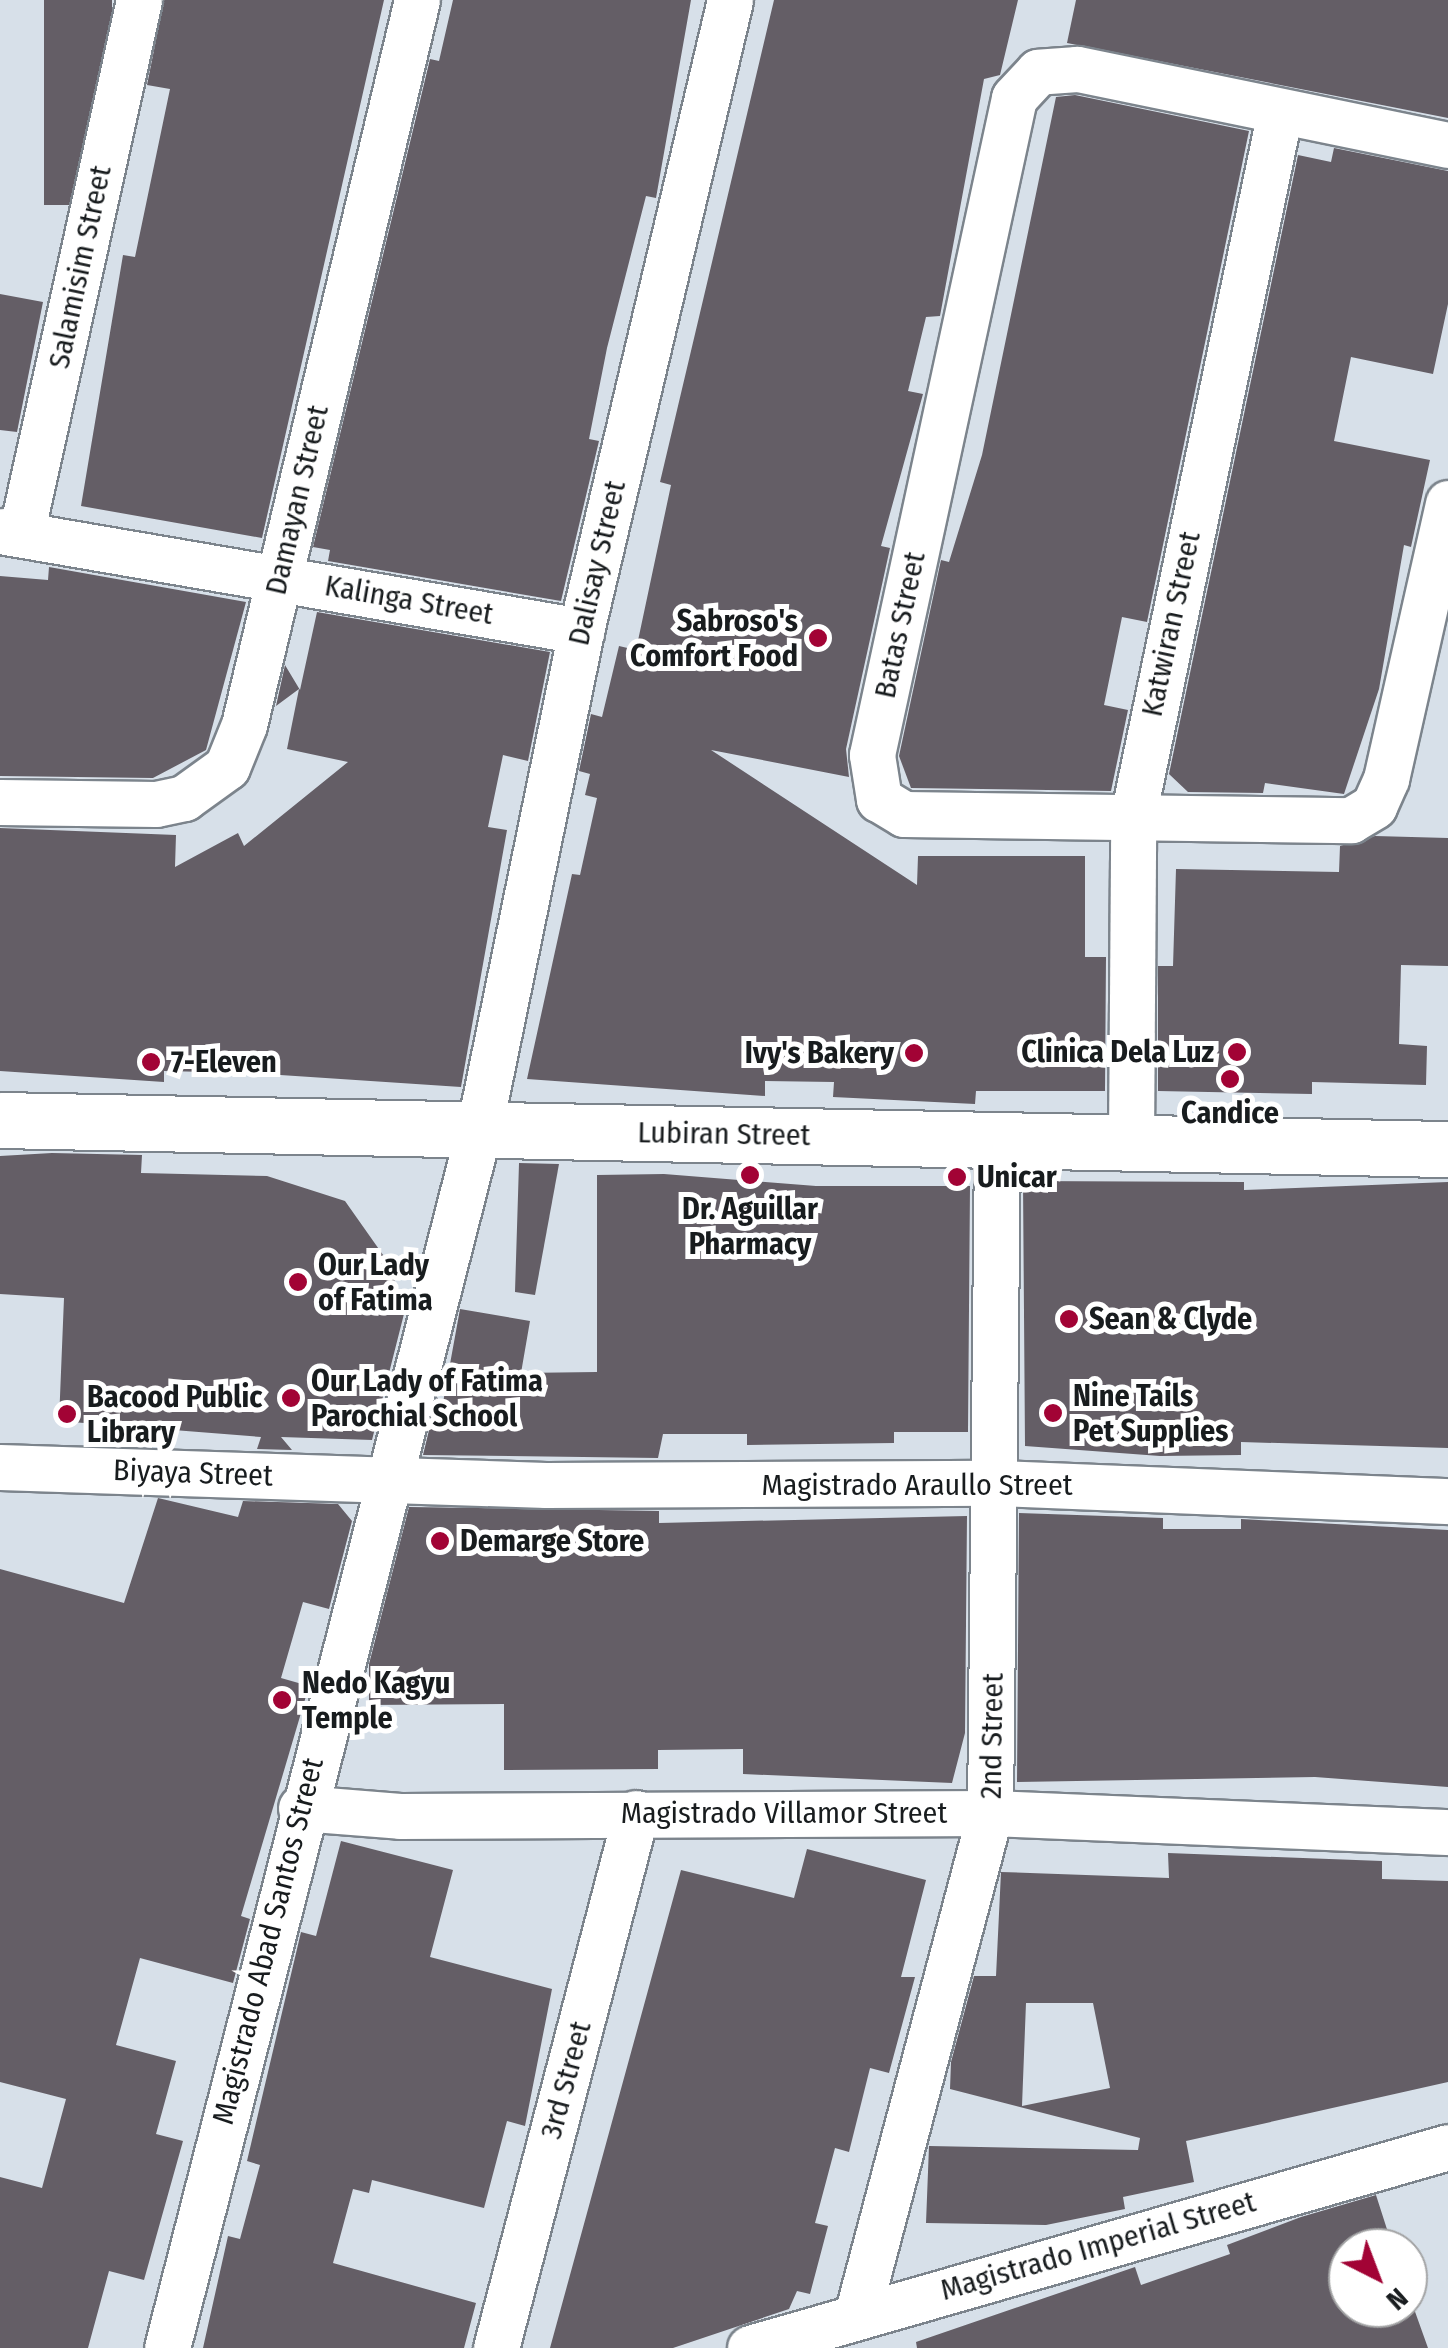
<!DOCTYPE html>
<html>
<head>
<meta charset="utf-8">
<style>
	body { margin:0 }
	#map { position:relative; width:1448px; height:2348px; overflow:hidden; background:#d7e0e9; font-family:"Fira Sans Condensed",sans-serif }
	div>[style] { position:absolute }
	.building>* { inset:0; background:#645e66; transform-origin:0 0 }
	.roads { filter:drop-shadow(2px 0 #7c848c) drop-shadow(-2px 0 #7c848c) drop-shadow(0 2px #7c848c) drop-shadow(0 -2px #7c848c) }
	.street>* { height:45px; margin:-22.5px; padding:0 22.5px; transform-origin:22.5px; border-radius:22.5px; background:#fff }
	.secondary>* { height:55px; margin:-27.5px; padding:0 27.5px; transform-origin:27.5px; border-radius:27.5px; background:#fff }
	.dots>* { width:28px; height:28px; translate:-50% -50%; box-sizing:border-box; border:5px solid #fff; border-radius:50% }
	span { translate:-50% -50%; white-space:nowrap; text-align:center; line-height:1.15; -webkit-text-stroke:10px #fff; paint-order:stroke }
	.street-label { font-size:30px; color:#181c1e }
	.poi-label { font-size:30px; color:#181c1e; font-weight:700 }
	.right { translate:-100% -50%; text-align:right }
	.left { translate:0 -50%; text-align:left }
	.north { position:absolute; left:1328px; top:2228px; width:100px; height:100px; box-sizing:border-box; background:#fff; border:2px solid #a3a4a5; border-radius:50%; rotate:138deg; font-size:28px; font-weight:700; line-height:40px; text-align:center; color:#181c1e }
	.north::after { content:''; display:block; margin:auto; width:35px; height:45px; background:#a20335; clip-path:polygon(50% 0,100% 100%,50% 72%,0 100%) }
</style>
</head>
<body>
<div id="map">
	<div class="building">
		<i style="left:44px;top:0;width:68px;height:205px"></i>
		<i style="clip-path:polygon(164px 0,384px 0,262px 538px,81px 506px,123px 255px,135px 257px,170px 89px,147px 85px)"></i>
		<i style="clip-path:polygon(453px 0,691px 0,656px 198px,646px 196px,607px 348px,589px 439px,599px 441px,561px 601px,328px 561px,330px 550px,313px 547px,430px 59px,439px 61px)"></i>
		<i style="clip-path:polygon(774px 0,1018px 0,1000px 75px,984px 79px,940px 316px,926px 317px,908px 391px,923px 394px,881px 546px,890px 548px,846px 749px,849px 777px,711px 750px,917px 885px,918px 856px,1085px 856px,1085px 957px,1106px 957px,1105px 1091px,976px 1091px,975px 1104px,833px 1097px,834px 1082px,765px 1081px,765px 1096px,527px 1079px,572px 874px,580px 875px,597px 798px,585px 795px,590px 774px,579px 771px,591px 714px,602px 717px,619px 646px,636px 650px,671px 485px,660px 482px)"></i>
		<i style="clip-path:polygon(1076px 0,1448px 0,1448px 118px,1067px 43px)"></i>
		<i style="clip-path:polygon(1075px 95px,1249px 131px,1147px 622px,1122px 617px,1104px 705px,1128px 710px,1111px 791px,911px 788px,899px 756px,941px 560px,949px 562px,982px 455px,1056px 97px)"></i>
		<i style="clip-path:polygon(1334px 148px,1448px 171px,1448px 304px,1433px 374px,1351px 357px,1334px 441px,1430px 460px,1411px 547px,1404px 545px,1379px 689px,1344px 794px,1265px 783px,1263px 793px,1188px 792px,1169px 774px,1298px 155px,1331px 162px)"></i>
		<i style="clip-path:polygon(0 294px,43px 302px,17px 432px,0 430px)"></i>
		<i style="clip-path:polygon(49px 567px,246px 602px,206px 750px,153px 778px,0 776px,0 576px,48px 580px)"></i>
		<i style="clip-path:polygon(317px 612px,550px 652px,528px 761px,503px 755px,488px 827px,507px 830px,461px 1087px,252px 1073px,164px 1071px,164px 1082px,0 1071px,0 828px,176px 835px,175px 867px,238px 833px,244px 846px,348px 762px,287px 749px,299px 689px,276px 706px,285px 665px,300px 690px)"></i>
		<i style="clip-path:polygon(1375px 836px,1448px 838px,1448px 966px,1401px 965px,1399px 1044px,1427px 1046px,1426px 1085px,1312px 1082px,1312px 1094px,1158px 1091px,1158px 966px,1173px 966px,1176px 869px,1339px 872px,1340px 846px)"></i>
		<i style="clip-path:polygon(52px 1153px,142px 1155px,141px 1173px,267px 1176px,345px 1201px,388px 1262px,405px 1310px,372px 1440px,281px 1437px,292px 1450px,257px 1449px,261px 1437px,59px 1421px,64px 1298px,0 1294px,0 1156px)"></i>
		<i style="clip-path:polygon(519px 1163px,559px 1164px,535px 1295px,515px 1292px)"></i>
		<i style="clip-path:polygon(664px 1174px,816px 1186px,970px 1186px,968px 1432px,894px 1432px,894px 1443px,747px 1445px,747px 1434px,663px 1434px,658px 1458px,423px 1455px,437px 1397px,442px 1408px,460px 1309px,530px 1321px,521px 1373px,597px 1372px,597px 1175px)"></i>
		<i style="clip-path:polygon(1023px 1181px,1244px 1182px,1244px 1190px,1448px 1182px,1448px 1448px,1241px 1442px,1241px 1455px,1160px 1456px,1025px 1446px)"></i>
		<i style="clip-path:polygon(158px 1498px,238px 1517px,243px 1501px,338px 1504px,352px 1521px,329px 1609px,303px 1602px,281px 1678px,309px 1686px,241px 1916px,250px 1919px,233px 1983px,140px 1958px,116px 2045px,176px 2061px,156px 2134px,183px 2141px,144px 2280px,109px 2271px,88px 2348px,0 2348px,0 2177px,42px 2188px,66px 2099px,0 2082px,0 1569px,124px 1603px)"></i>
		<i style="clip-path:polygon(409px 1507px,659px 1511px,659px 1523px,967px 1516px,965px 1733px,952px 1783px,743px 1774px,743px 1749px,658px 1750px,658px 1769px,504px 1770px,504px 1704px,369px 1705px,369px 1664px)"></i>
		<i style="clip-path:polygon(1019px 1513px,1163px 1518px,1163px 1529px,1241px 1529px,1241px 1519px,1448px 1530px,1448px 1787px,1315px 1777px,1017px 1782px)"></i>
		<i style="clip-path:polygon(341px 1841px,453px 1870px,430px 1957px,552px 1989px,525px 2126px,507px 2121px,484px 2208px,372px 2180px,369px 2193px,353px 2189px,333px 2263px,476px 2303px,464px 2348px,203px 2348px,228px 2236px,240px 2239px,260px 2165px,247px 2161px,301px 1932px,316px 1936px)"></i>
		<i style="clip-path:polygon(807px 1849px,926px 1880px,901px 1977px,915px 1977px,889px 2073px,870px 2068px,849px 2152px,835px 2148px,815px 2223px,828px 2226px,810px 2294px,797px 2291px,789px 2309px,673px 2348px,550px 2348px,681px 1870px,794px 1898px)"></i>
		<i style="clip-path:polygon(evenodd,1168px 1853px,1382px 1861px,1382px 1879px,1448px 1881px,1448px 2082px,1186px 2141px,1194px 2182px,1123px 2197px,1125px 2209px,1046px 2225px,926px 2223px,929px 2146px,1138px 2150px,1140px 2138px,950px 2089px,951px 2062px,974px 1976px,996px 1976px,1001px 1872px,1169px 1878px,1168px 1853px,1026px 2003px,1093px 2003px,1110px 2088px,1022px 2106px,1026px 2003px)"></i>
		<i style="clip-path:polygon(1376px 2195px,1393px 2248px,1348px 2248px,1348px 2308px,1408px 2308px,1408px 2292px,1428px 2348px,917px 2348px,916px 2342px,1135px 2267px,1141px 2285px,1230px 2254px,1227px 2245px,1301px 2217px)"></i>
	</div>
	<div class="roads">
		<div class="street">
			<i style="left:1448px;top:145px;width:379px;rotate:-168.4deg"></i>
			<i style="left:1077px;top:69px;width:39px;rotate:176deg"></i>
			<i style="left:1038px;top:72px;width:35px;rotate:133deg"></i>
			<i style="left:1014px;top:98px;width:672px;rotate:102.2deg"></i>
			<i style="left:872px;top:755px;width:45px;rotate:81deg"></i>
			<i style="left:879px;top:799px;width:29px;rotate:31deg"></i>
			<i style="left:904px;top:814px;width:447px;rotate:0.8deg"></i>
			<i style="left:1351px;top:820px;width:27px;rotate:-31deg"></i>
			<i style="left:1374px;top:806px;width:30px;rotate:-66deg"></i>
			<i style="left:1386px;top:779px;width:283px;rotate:-77.3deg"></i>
			<i style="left:0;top:531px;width:590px;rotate:9.77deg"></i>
			<i style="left:21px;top:534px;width:547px;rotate:-77.54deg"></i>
			<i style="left:0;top:802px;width:156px;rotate:0.7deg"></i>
			<i style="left:156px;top:804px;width:29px;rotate:-12deg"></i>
			<i style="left:184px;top:798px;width:53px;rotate:-35.8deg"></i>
			<i style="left:227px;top:767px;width:45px;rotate:-68deg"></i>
			<i style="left:244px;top:725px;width:745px;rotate:-76.58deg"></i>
			<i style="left:1131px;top:1142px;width:326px;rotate:-89.6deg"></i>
			<i style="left:1133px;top:816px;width:719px;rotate:-78.21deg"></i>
			<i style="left:0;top:1467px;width:546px;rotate:1.89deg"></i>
			<i style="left:546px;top:1485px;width:450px;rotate:-0.3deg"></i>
			<i style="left:996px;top:1483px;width:452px;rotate:2.3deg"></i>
			<i style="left:301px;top:1808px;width:99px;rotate:4.6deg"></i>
			<i style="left:400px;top:1816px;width:590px;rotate:-0.29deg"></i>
			<i style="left:990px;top:1813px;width:458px;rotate:2.4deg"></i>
			<i style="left:857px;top:2315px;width:519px;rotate:-75.16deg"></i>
			<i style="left:990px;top:1813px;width:674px;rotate:-89.4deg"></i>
			<i style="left:167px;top:2348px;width:1258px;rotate:-75.64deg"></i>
			<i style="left:479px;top:1129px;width:508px;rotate:-78.42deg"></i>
			<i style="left:581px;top:631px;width:648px;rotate:-76.71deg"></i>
			<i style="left:496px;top:2348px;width:553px;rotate:-75.34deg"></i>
			<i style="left:750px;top:2348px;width:726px;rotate:-16.06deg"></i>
		</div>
		<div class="secondary">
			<i style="left:0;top:1120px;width:1448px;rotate:1.15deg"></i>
		</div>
	</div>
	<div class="dots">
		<i style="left:818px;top:638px;background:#a20335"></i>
		<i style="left:1237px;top:1052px;background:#a20335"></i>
		<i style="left:914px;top:1053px;background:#a20335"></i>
		<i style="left:151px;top:1062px;background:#a20335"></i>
		<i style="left:1230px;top:1079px;background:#a20335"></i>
		<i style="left:750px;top:1175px;background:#a20335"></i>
		<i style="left:957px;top:1177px;background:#a20335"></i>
		<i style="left:298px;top:1282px;background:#a20335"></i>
		<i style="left:1069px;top:1319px;background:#a20335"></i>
		<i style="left:291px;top:1398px;background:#a20335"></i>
		<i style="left:1053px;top:1413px;background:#a20335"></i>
		<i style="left:67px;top:1414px;background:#a20335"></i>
		<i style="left:440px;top:1541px;background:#a20335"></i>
		<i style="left:282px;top:1700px;background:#a20335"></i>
	</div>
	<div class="street-label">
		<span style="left:80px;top:267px;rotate:-78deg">Salamisim Street</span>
		<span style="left:297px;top:500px;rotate:-77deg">Damayan Street</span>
		<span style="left:597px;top:563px;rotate:-77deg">Dalisay Street</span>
		<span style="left:409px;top:600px;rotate:10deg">Kalinga Street</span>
		<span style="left:1171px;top:624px;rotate:-78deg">Katwiran Street</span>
		<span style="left:900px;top:625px;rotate:-78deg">Batas Street</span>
		<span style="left:724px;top:1134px;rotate:1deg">Lubiran Street</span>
		<span style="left:193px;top:1473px;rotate:2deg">Biyaya Street</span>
		<span style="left:917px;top:1485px">Magistrado Araullo Street</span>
		<span style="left:992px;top:1736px;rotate:-89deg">2nd Street</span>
		<span style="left:784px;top:1813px">Magistrado Villamor Street</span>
		<span style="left:268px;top:1941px;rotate:-76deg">Magistrado Abad Santos Street</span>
		<span style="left:566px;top:2080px;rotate:-75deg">3rd Street</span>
		<span style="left:1098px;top:2246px;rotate:-16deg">Magistrado Imperial Street</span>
	</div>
	<div class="poi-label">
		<span class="right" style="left:798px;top:638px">Sabroso's<br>Comfort Food</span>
		<span class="right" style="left:1214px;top:1052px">Clinica Dela Luz</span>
		<span class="right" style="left:894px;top:1053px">Ivy's Bakery</span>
		<span class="left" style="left:171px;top:1062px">7-Eleven</span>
		<span style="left:1230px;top:1113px">Candice</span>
		<span class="left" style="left:977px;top:1177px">Unicar</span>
		<span style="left:750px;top:1226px">Dr. Aguillar<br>Pharmacy</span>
		<span class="left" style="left:318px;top:1282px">Our Lady<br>of Fatima</span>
		<span class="left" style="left:1089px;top:1319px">Sean &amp; Clyde</span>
		<span class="left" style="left:311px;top:1398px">Our Lady of Fatima<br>Parochial School</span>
		<span class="left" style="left:1073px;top:1413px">Nine Tails<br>Pet Supplies</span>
		<span class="left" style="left:87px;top:1414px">Bacood Public<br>Library</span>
		<span class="left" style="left:460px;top:1541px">Demarge Store</span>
		<span class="left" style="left:302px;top:1700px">Nedo Kagyu<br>Temple</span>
	</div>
	<div class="north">N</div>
</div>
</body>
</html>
